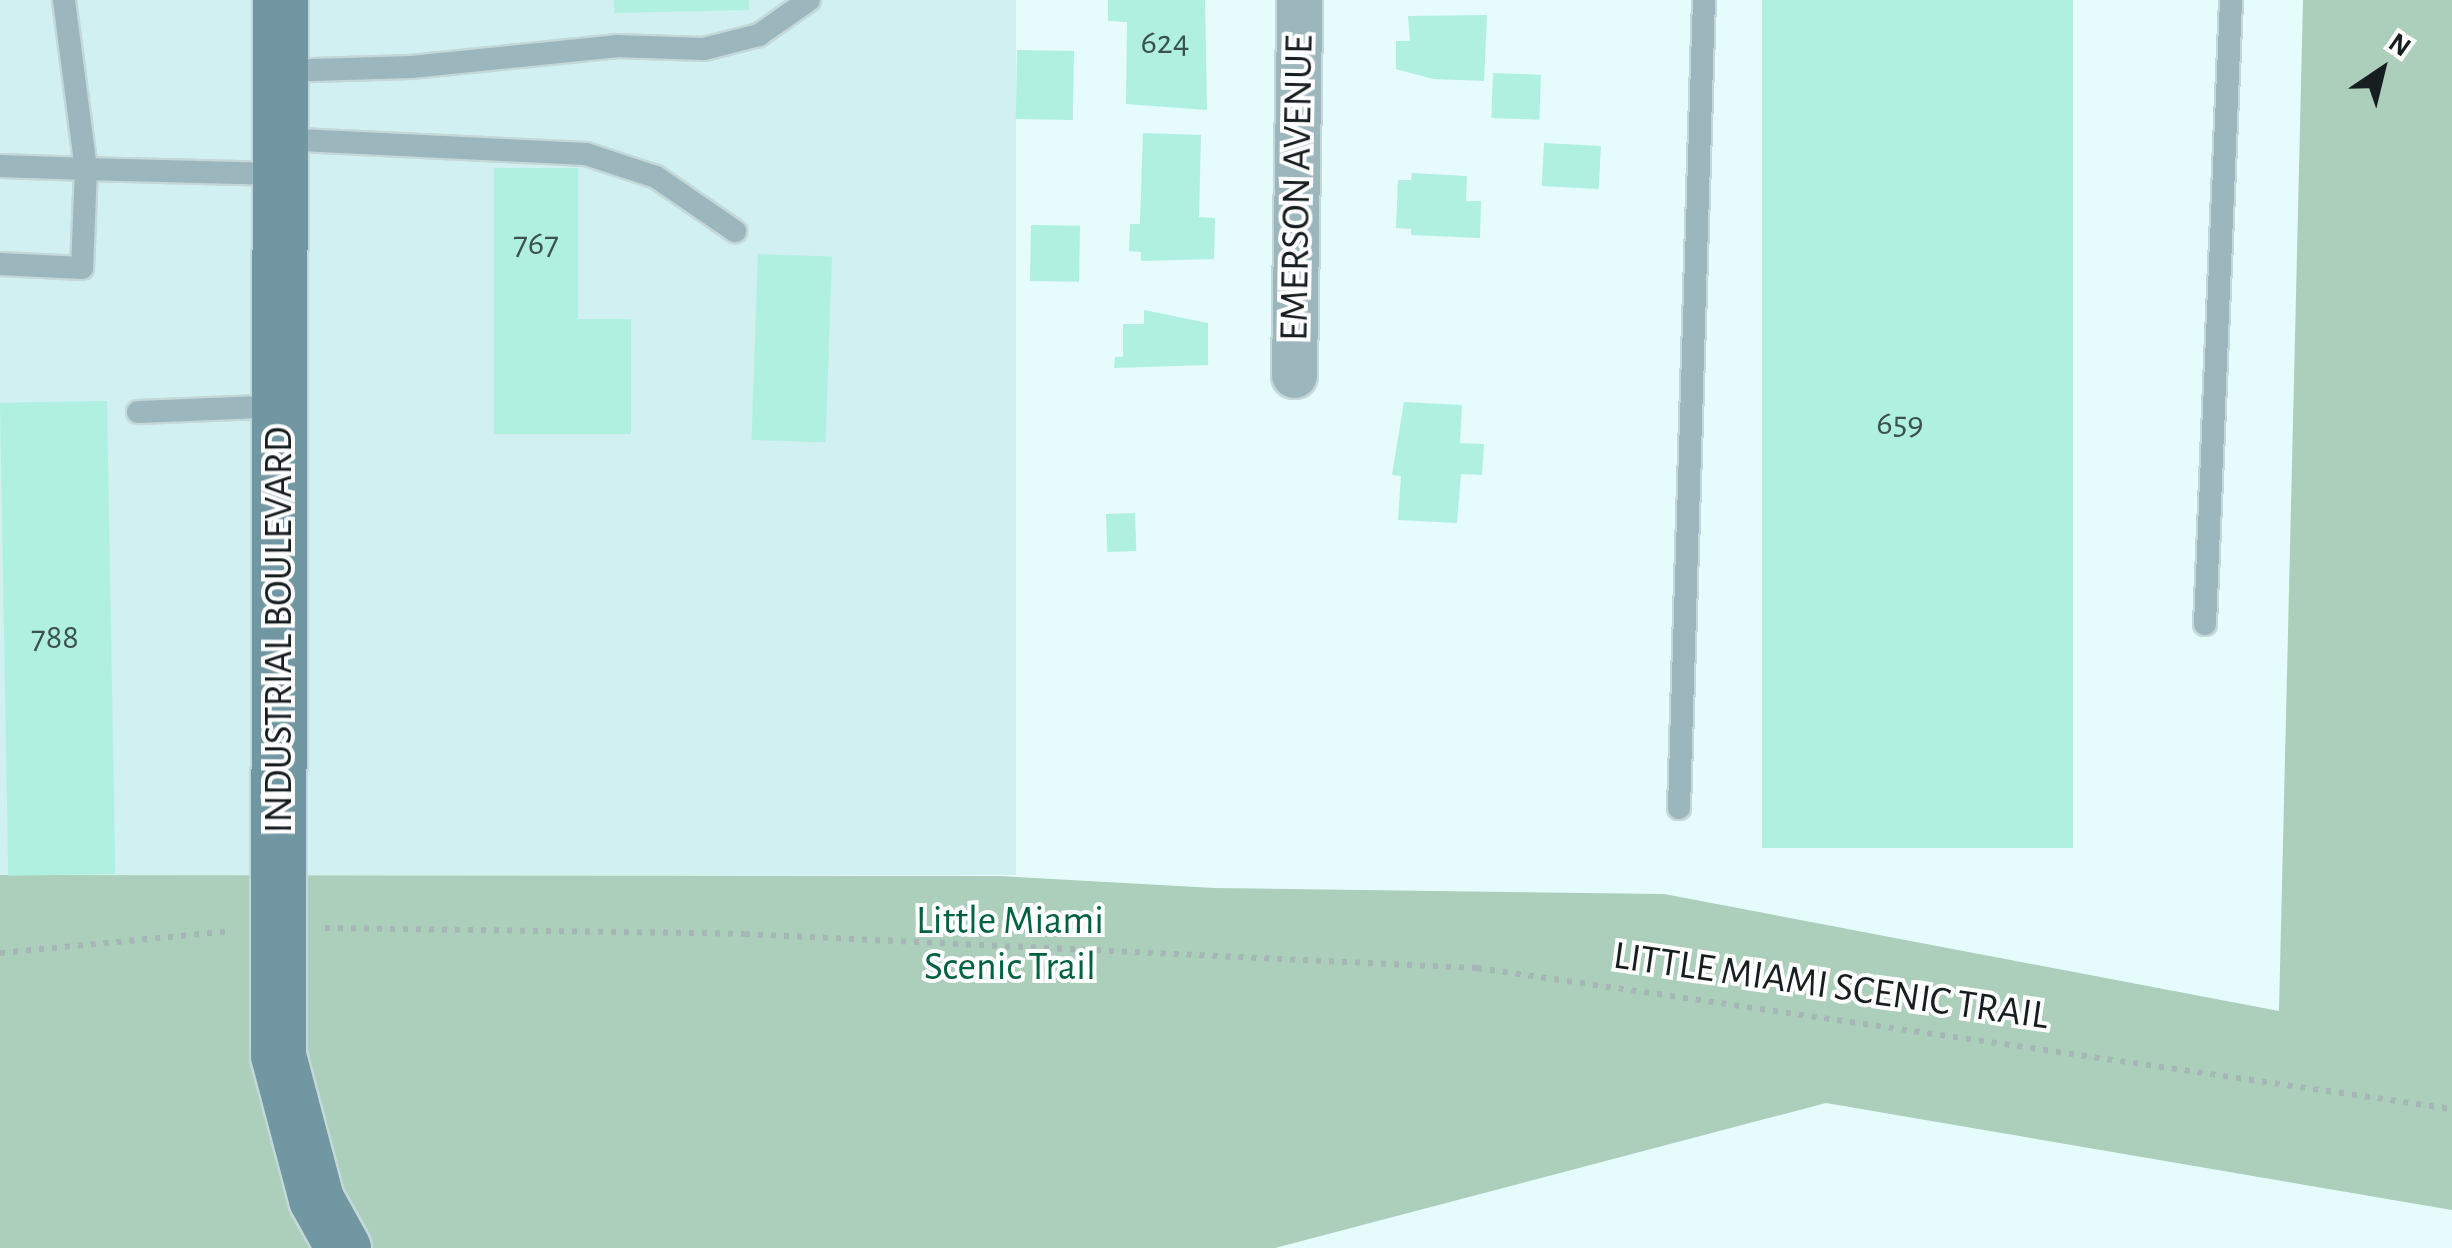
<!DOCTYPE html>
<html>
<head>
<meta charset="utf-8">
<style>
	body { margin:0 }
	#map { position:relative; width:2452px; height:1248px; overflow:hidden; background:#e6fbfc; font-family:"Alegreya Sans",sans-serif }
	div>[style] { position:absolute }
	.built>* { inset:0; background:#d1f0f1; transform-origin:0 0 }
	.green>* { inset:0; background:#abcfbb }
	.building>* { inset:0; background:#aff0e1; transform-origin:0 0 }
	.path>* { height:6px; margin-top:-3px; transform-origin:0; background:repeating-linear-gradient(90deg,#a6b6b7 0 5px,transparent 0 13px) }
	.roads { filter:drop-shadow(2px 0 #c5d8d9) drop-shadow(-2px 0 #c5d8d9) drop-shadow(0 2px #c5d8d9) drop-shadow(0 -2px #c5d8d9) }
	.lane>* { height:22px; margin:-11px; padding:0 11px; transform-origin:11px; border-radius:11px; background:#9cb6be }
	.street>* { height:45px; margin:-22.5px; padding:0 22.5px; transform-origin:22.5px; border-radius:22.5px; background:#9cb6be }
	.secondary>* { height:55px; margin:-27.5px; padding:0 27.5px; transform-origin:27.5px; border-radius:27.5px; background:#7097a2 }
	span { translate:-50% -50%; white-space:nowrap; text-align:center; line-height:1.15; -webkit-text-stroke:8px #fff; paint-order:stroke }
	.number-label { font-size:35px; color:#3d5250 }
	.number-label span { -webkit-text-stroke-width:0 }
	.street-label { font-size:40px; color:#171e1f }
	.park-label { font-size:40px; color:#016240 }
	.north { position:absolute; left:2332px; top:20px; width:100px; height:100px; -webkit-text-stroke:8px #fff; paint-order:stroke; rotate:35deg; font-size:28px; font-weight:700; line-height:40px; text-align:center; color:#171e1f }
	.north::after { content:''; display:block; margin:auto; width:35px; height:45px; background:#171e1f; clip-path:polygon(50% 0,100% 100%,50% 72%,0 100%) }
</style>
</head>
<body>
<div id="map">
	<div class="built">
		<i style="left:0;top:0;width:1016px;height:875px"></i>
	</div>
	<div class="green">
		<i style="clip-path:polygon(2303px 0,2452px 0,2452px 1210px,1826px 1103px,1275px 1248px,0 1248px,0 875px,999px 876px,1214px 888px,1664px 894px,2279px 1011px)"></i>
	</div>
	<div class="building">
		<i style="clip-path:polygon(614px 0,749px 0,749px 10px,614px 13px)"></i>
		<i style="clip-path:polygon(1108px 0,1205px 0,1207px 110px,1126px 104px,1127px 22px,1108px 21px)"></i>
		<i style="left:1762px;top:0;width:311px;height:848px"></i>
		<i style="clip-path:polygon(1487px 15px,1484px 81px,1433px 79px,1396px 69px,1396px 41px,1410px 41px,1408px 16px)"></i>
		<i style="left:1017px;top:50px;width:57px;height:69px;rotate:1deg"></i>
		<i style="left:1493px;top:73px;width:48px;height:45px;rotate:2deg"></i>
		<i style="clip-path:polygon(1143px 133px,1201px 135px,1199px 217px,1215px 218px,1214px 259px,1141px 261px,1141px 252px,1129px 251px,1130px 224px,1140px 224px)"></i>
		<i style="left:1544px;top:143px;width:57px;height:43px;rotate:3deg"></i>
		<i style="clip-path:polygon(494px 168px,578px 168px,578px 319px,631px 319px,631px 434px,494px 434px)"></i>
		<i style="clip-path:polygon(1412px 173px,1467px 176px,1466px 201px,1481px 201px,1480px 238px,1411px 235px,1411px 229px,1396px 228px,1398px 180px,1411px 180px)"></i>
		<i style="left:1031px;top:225px;width:49px;height:56px;rotate:1deg"></i>
		<i style="left:758px;top:254px;width:74px;height:186px;rotate:2deg"></i>
		<i style="clip-path:polygon(1144px 310px,1208px 323px,1208px 365px,1114px 368px,1115px 357px,1123px 357px,1123px 324px,1144px 324px)"></i>
		<i style="left:107px;top:401px;width:473px;height:107px;rotate:89deg"></i>
		<i style="clip-path:polygon(1404px 402px,1462px 405px,1460px 443px,1484px 444px,1482px 475px,1461px 474px,1457px 523px,1398px 520px,1401px 476px,1392px 475px)"></i>
		<i style="left:1135px;top:513px;width:38px;height:29px;rotate:88deg"></i>
	</div>
	<div class="path">
		<i style="left:325px;top:928px;width:420px;rotate:0.8deg"></i>
		<i style="left:745px;top:934px;width:733px;rotate:2.66deg"></i>
		<i style="left:1477px;top:968px;width:985px;rotate:8.23deg"></i>
		<i style="left:0;top:953px;width:234px;rotate:-5.4deg"></i>
	</div>
	<div class="roads">
		<div class="lane">
			<i style="left:64px;top:0;width:170px;rotate:82.6deg"></i>
			<i style="left:86px;top:169px;width:191px;rotate:1.5deg"></i>
			<i style="left:280px;top:71px;width:131px;rotate:-1.7deg"></i>
			<i style="left:411px;top:67px;width:206px;rotate:-5.8deg"></i>
			<i style="left:616px;top:46px;width:88px;rotate:2deg"></i>
			<i style="left:704px;top:49px;width:57px;rotate:-14.3deg"></i>
			<i style="left:759px;top:35px;width:61px;rotate:-35deg"></i>
			<i style="left:280px;top:139px;width:306px;rotate:2.8deg"></i>
			<i style="left:586px;top:154px;width:74px;rotate:18.2deg"></i>
			<i style="left:656px;top:177px;width:96px;rotate:34.4deg"></i>
			<i style="left:0;top:166px;width:86px;rotate:2deg"></i>
			<i style="left:86px;top:169px;width:99px;rotate:92.3deg"></i>
			<i style="left:82px;top:268px;width:82px;rotate:-177.2deg"></i>
			<i style="left:138px;top:412px;width:141px;rotate:-2.4deg"></i>
			<i style="left:2205px;top:624px;width:625px;rotate:-87.61deg"></i>
			<i style="left:1679px;top:808px;width:808px;rotate:-88.23deg"></i>
		</div>
		<div class="street">
			<i style="left:1294px;top:375px;width:375px;rotate:-89.2deg"></i>
		</div>
		<div class="secondary">
			<i style="left:280px;top:0;width:1055px;rotate:90.11deg"></i>
			<i style="left:278px;top:1055px;width:149px;rotate:75.2deg"></i>
			<i style="left:316px;top:1199px;width:56px;rotate:61.1deg"></i>
		</div>
	</div>
	<div class="number-label">
		<span style="left:1165px;top:43px">624</span>
		<span style="left:536px;top:244px">767</span>
		<span style="left:1900px;top:424px">659</span>
		<span style="left:55px;top:638px">788</span>
	</div>
	<div class="street-label">
		<span style="left:1297px;top:188px;rotate:-89deg">EMERSON AVENUE</span>
		<span style="left:279px;top:630px;rotate:-90deg">INDUSTRIAL BOULEVARD</span>
		<span style="left:1831px;top:986px;rotate:8deg">LITTLE MIAMI SCENIC TRAIL</span>
	</div>
	<div class="park-label">
		<span style="left:1010px;top:944px">Little Miami<br>Scenic Trail</span>
	</div>
	<div class="north">N</div>
</div>
</body>
</html>
